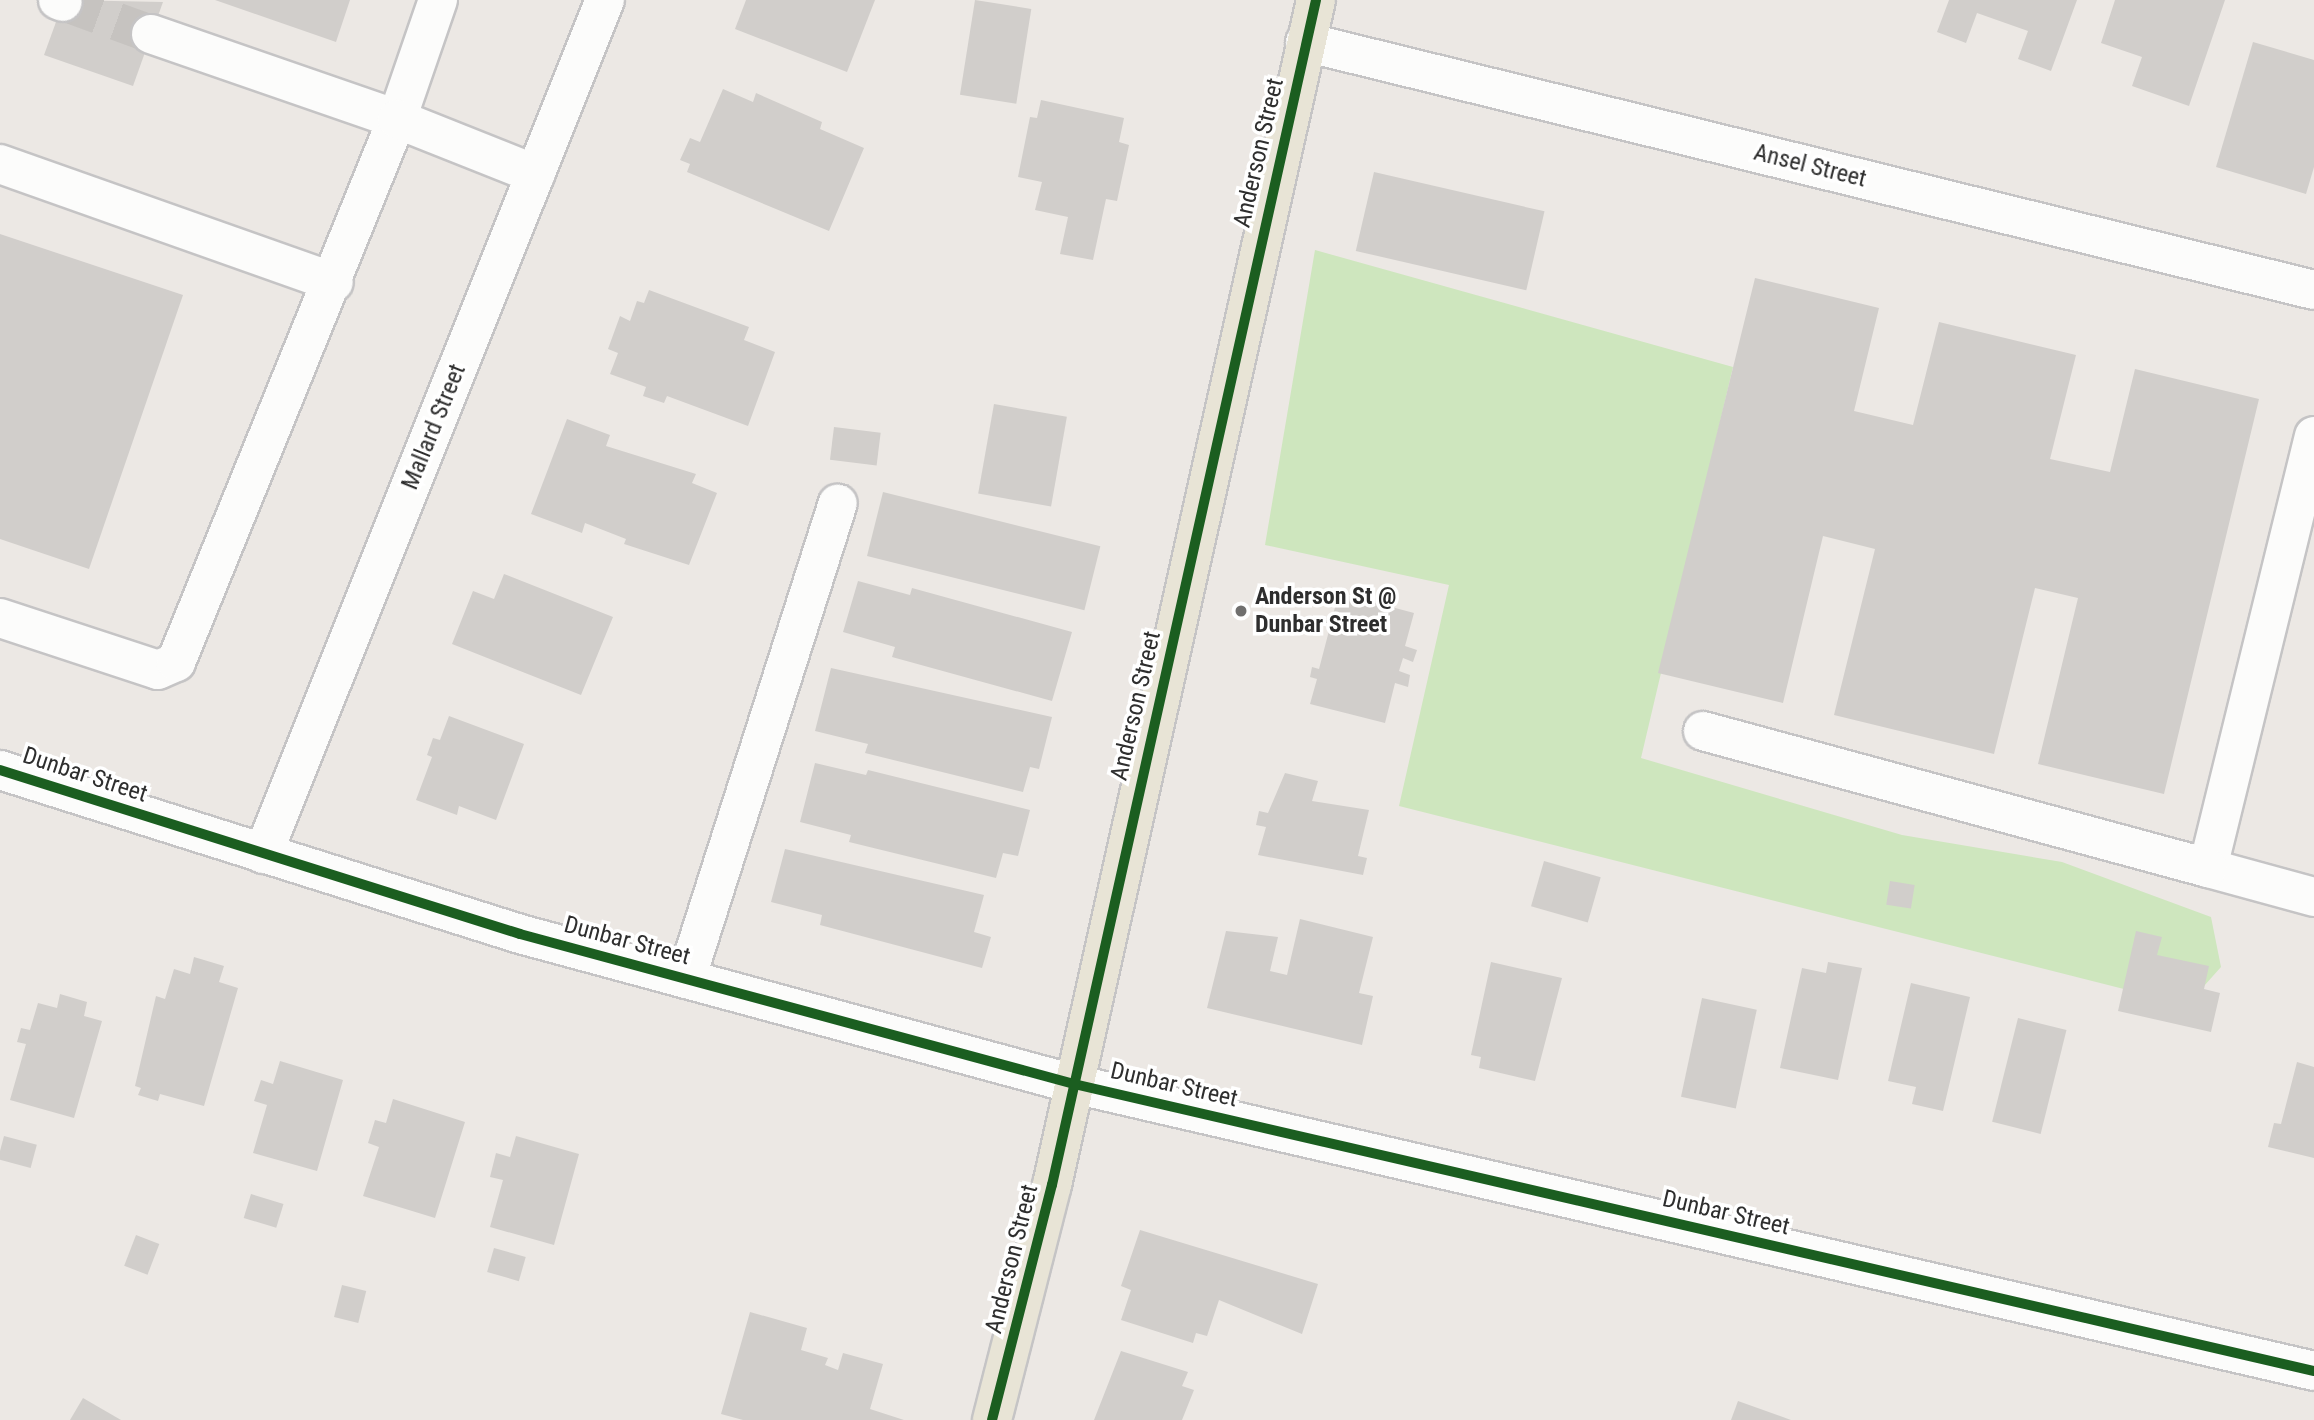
<!DOCTYPE html>
<html>
<head>
<meta charset="utf-8">
<style>
	body { margin:0 }
	#map { position:relative; width:2314px; height:1420px; overflow:hidden; background:#ece8e4; font-family:"Roboto Condensed",sans-serif }
	div>[style] { position:absolute }
	.green>* { inset:0; background:#cee6be }
	.building>* { inset:0; background:#d1cecb; transform-origin:0 0 }
	.minor-tunnel>* { height:38px; margin-top:-19px; transform-origin:0; background:repeating-linear-gradient(90deg,#c6c3c0 0 38px,transparent 0 57px) }
	.roads { filter:drop-shadow(2px 0 #c5c4c5) drop-shadow(-2px 0 #c5c4c5) drop-shadow(0 2px #c5c4c5) drop-shadow(0 -2px #c5c4c5) }
	.minor>* { height:38px; margin:-19px; padding:0 19px; transform-origin:19px; border-radius:19px; background:#fcfcfb }
	.major>* { height:38px; margin:-19px; padding:0 19px; transform-origin:19px; border-radius:19px; background:#e8e4d6 }
	.cycleway>* { height:10px; margin:-5px; padding:0 5px; transform-origin:5px; border-radius:5px; background:#1b5e20 }
	.dots>* { width:19px; height:19px; translate:-50% -50%; box-sizing:border-box; border:4px solid #fff; border-radius:50% }
	span { translate:-50% -50%; white-space:nowrap; text-align:center; line-height:1.15; -webkit-text-stroke:7px #fff; paint-order:stroke }
	.street-label { font-size:24px; color:#2e2e2e }
	.poi-label { font-size:24px; color:#2e2e2e; font-weight:700 }
	.left { translate:0 -50%; text-align:left }
</style>
</head>
<body>
<div id="map">
	<div class="green">
		<i style="clip-path:polygon(1315px 250px,1733px 367px,1641px 758px,1902px 835px,2062px 862px,2211px 917px,2221px 967px,2187px 1005px,1399px 806px,1449px 585px,1265px 545px)"></i>
	</div>
	<div class="building">
		<i style="clip-path:polygon(64px 0,163px 2px,133px 86px,44px 55px)"></i>
		<i style="clip-path:polygon(215px 0,350px 0,336px 42px)"></i>
		<i style="clip-path:polygon(746px 0,875px 0,847px 72px,735px 29px)"></i>
		<i style="left:975px;top:0;width:57px;height:96px;rotate:9deg"></i>
		<i style="clip-path:polygon(1949px 0,2077px 0,2051px 71px,2018px 59px,2028px 31px,1977px 13px,1966px 43px,1937px 32px)"></i>
		<i style="clip-path:polygon(2115px 0,2225px 0,2189px 106px,2132px 86px,2142px 57px,2101px 43px)"></i>
		<i style="clip-path:polygon(2253px 42px,2314px 60px,2314px 167px,2306px 194px,2216px 167px)"></i>
		<i style="clip-path:polygon(723px 89px,753px 102px,756px 93px,822px 122px,820px 129px,864px 148px,829px 231px,687px 172px,690px 164px,680px 160px,690px 138px,700px 142px)"></i>
		<i style="clip-path:polygon(1041px 100px,1124px 118px,1119px 142px,1129px 145px,1117px 201px,1106px 199px,1093px 260px,1060px 254px,1068px 217px,1035px 210px,1042px 182px,1018px 177px,1030px 117px,1037px 118px)"></i>
		<i style="left:1374px;top:172px;width:175px;height:81px;rotate:13deg"></i>
		<i style="clip-path:polygon(0 234px,183px 295px,89px 569px,0 539px)"></i>
		<i style="clip-path:polygon(1755px 278px,1879px 308px,1854px 411px,1913px 425px,1939px 322px,2076px 355px,2050px 459px,2110px 472px,2135px 369px,2259px 399px,2164px 794px,2038px 764px,2078px 598px,2035px 588px,1994px 754px,1834px 715px,1875px 549px,1823px 536px,1783px 703px,1658px 673px)"></i>
		<i style="clip-path:polygon(649px 290px,749px 327px,744px 340px,775px 352px,748px 426px,667px 396px,664px 403px,643px 396px,646px 387px,610px 374px,618px 353px,608px 349px,620px 316px,630px 321px,637px 301px,644px 303px)"></i>
		<i style="left:994px;top:404px;width:74px;height:91px;rotate:10deg"></i>
		<i style="clip-path:polygon(567px 419px,610px 435px,606px 446px,696px 474px,692px 483px,717px 493px,689px 565px,624px 544px,626px 539px,585px 523px,582px 533px,531px 514px)"></i>
		<i style="left:834px;top:427px;width:47px;height:33px;rotate:7deg"></i>
		<i style="left:883px;top:492px;width:224px;height:66px;rotate:14deg"></i>
		<i style="clip-path:polygon(504px 574px,613px 617px,581px 695px,452px 644px,473px 591px,494px 599px)"></i>
		<i style="clip-path:polygon(858px 581px,910px 595px,912px 588px,1072px 632px,1052px 701px,892px 657px,895px 647px,843px 632px)"></i>
		<i style="clip-path:polygon(1339px 593px,1414px 613px,1405px 646px,1417px 650px,1413px 662px,1403px 658px,1399px 671px,1410px 675px,1408px 687px,1395px 683px,1385px 723px,1310px 704px,1317px 679px,1310px 677px,1312px 667px,1319px 669px,1330px 627px,1324px 626px,1327px 617px,1332px 618px)"></i>
		<i style="clip-path:polygon(831px 668px,1052px 717px,1039px 769px,1030px 767px,1023px 792px,865px 753px,868px 744px,815px 731px)"></i>
		<i style="clip-path:polygon(449px 716px,524px 744px,496px 820px,459px 806px,457px 815px,416px 800px,432px 757px,427px 755px,433px 738px,440px 740px)"></i>
		<i style="clip-path:polygon(815px 763px,866px 775px,868px 770px,1030px 810px,1018px 856px,1003px 853px,996px 878px,849px 842px,851px 835px,800px 822px)"></i>
		<i style="clip-path:polygon(1285px 773px,1318px 781px,1312px 801px,1369px 810px,1358px 856px,1367px 858px,1363px 875px,1258px 855px,1266px 827px,1256px 825px,1259px 811px,1268px 813px)"></i>
		<i style="clip-path:polygon(785px 849px,984px 895px,974px 932px,991px 937px,982px 968px,820px 925px,822px 915px,771px 902px)"></i>
		<i style="left:1544px;top:861px;width:59px;height:47px;rotate:16deg"></i>
		<i style="left:1890px;top:881px;width:25px;height:24px;rotate:9deg"></i>
		<i style="clip-path:polygon(1300px 919px,1373px 937px,1359px 993px,1373px 996px,1362px 1045px,1207px 1008px,1226px 931px,1278px 937px,1270px 971px,1287px 975px)"></i>
		<i style="clip-path:polygon(2136px 931px,2162px 937px,2157px 955px,2209px 966px,2204px 989px,2220px 993px,2211px 1032px,2118px 1011px)"></i>
		<i style="clip-path:polygon(194px 957px,224px 966px,219px 982px,238px 988px,204px 1106px,160px 1094px,158px 1101px,138px 1095px,141px 1088px,135px 1086px,156px 996px,165px 999px,174px 969px,190px 974px)"></i>
		<i style="clip-path:polygon(1491px 962px,1562px 978px,1535px 1081px,1479px 1068px,1481px 1057px,1471px 1055px)"></i>
		<i style="clip-path:polygon(1828px 962px,1862px 968px,1838px 1080px,1780px 1068px,1802px 968px,1826px 973px)"></i>
		<i style="clip-path:polygon(1911px 983px,1970px 997px,1943px 1111px,1912px 1104px,1916px 1087px,1888px 1081px)"></i>
		<i style="clip-path:polygon(60px 994px,87px 1002px,84px 1016px,102px 1021px,74px 1118px,10px 1100px,26px 1044px,17px 1042px,21px 1028px,30px 1030px,38px 1003px,57px 1008px)"></i>
		<i style="left:1702px;top:998px;width:56px;height:101px;rotate:12deg"></i>
		<i style="left:2018px;top:1018px;width:50px;height:107px;rotate:14deg"></i>
		<i style="clip-path:polygon(280px 1061px,343px 1080px,317px 1171px,253px 1153px,267px 1105px,254px 1101px,261px 1080px,273px 1084px)"></i>
		<i style="clip-path:polygon(2297px 1062px,2314px 1067px,2314px 1158px,2268px 1147px,2274px 1123px,2281px 1124px)"></i>
		<i style="clip-path:polygon(393px 1099px,465px 1122px,435px 1218px,363px 1196px,379px 1147px,368px 1143px,375px 1120px,386px 1123px)"></i>
		<i style="left:4px;top:1136px;width:34px;height:24px;rotate:15deg"></i>
		<i style="clip-path:polygon(516px 1136px,579px 1154px,554px 1245px,490px 1227px,503px 1180px,490px 1177px,496px 1153px,510px 1157px)"></i>
		<i style="left:251px;top:1194px;width:34px;height:25px;rotate:17deg"></i>
		<i style="clip-path:polygon(1140px 1230px,1318px 1284px,1302px 1334px,1219px 1300px,1207px 1336px,1196px 1333px,1193px 1343px,1121px 1320px,1131px 1290px,1121px 1286px)"></i>
		<i style="left:136px;top:1235px;width:25px;height:33px;rotate:21deg"></i>
		<i style="left:494px;top:1248px;width:33px;height:25px;rotate:16deg"></i>
		<i style="left:342px;top:1285px;width:25px;height:33px;rotate:14deg"></i>
		<i style="clip-path:polygon(750px 1312px,807px 1328px,801px 1350px,828px 1358px,825px 1365px,838px 1370px,843px 1353px,883px 1364px,870px 1409px,904px 1420px,743px 1420px,721px 1414px)"></i>
		<i style="clip-path:polygon(1121px 1351px,1188px 1372px,1182px 1386px,1194px 1390px,1182px 1420px,1094px 1420px)"></i>
		<i style="clip-path:polygon(83px 1398px,121px 1420px,70px 1420px)"></i>
		<i style="clip-path:polygon(1738px 1401px,1791px 1420px,1731px 1420px)"></i>
	</div>
	<div class="minor-tunnel">
		<i style="left:63px;top:2px;width:94px;rotate:20deg"></i>
	</div>
	<div class="roads">
		<div class="minor">
			<i style="left:58px;top:0;width:5px;rotate:22deg"></i>
			<i style="left:151px;top:34px;width:260px;rotate:19.1deg"></i>
			<i style="left:397px;top:119px;width:126px;rotate:-71deg"></i>
			<i style="left:1305px;top:42px;width:1039px;rotate:13.81deg"></i>
			<i style="left:0;top:164px;width:354px;rotate:19.5deg"></i>
			<i style="left:2314px;top:436px;width:445px;rotate:103.8deg"></i>
			<i style="left:2208px;top:868px;width:110px;rotate:15.3deg"></i>
			<i style="left:0;top:618px;width:166px;rotate:18.2deg"></i>
			<i style="left:158px;top:670px;width:20px;rotate:-24deg"></i>
			<i style="left:176px;top:662px;width:586px;rotate:-67.85deg"></i>
			<i style="left:397px;top:119px;width:149px;rotate:21.7deg"></i>
			<i style="left:1703px;top:731px;width:523px;rotate:15.18deg"></i>
			<i style="left:0;top:770px;width:545px;rotate:17.5deg"></i>
			<i style="left:520px;top:934px;width:574px;rotate:15.15deg"></i>
			<i style="left:1074px;top:1084px;width:1273px;rotate:13.03deg"></i>
			<i style="left:263px;top:854px;width:920px;rotate:-68.18deg"></i>
			<i style="left:686px;top:979px;width:499px;rotate:-72.3deg"></i>
		</div>
		<div class="major">
			<i style="left:992px;top:1420px;width:243px;rotate:-75.7deg"></i>
			<i style="left:1052px;top:1185px;width:1214px;rotate:-77.44deg"></i>
		</div>
	</div>
	<div class="cycleway">
		<i style="left:0;top:770px;width:545px;rotate:17.5deg"></i>
		<i style="left:520px;top:934px;width:574px;rotate:15.15deg"></i>
		<i style="left:1074px;top:1084px;width:1273px;rotate:13.03deg"></i>
		<i style="left:992px;top:1420px;width:243px;rotate:-75.7deg"></i>
		<i style="left:1052px;top:1185px;width:1214px;rotate:-77.44deg"></i>
	</div>
	<div class="dots">
		<i style="left:1241px;top:611px;background:#706f6e"></i>
	</div>
	<div class="street-label">
		<span style="left:1259px;top:153px;rotate:-77deg">Anderson Street</span>
		<span style="left:1810px;top:166px;rotate:14deg">Ansel Street</span>
		<span style="left:434px;top:427px;rotate:-68deg">Mallard Street</span>
		<span style="left:1136px;top:706px;rotate:-77deg">Anderson Street</span>
		<span style="left:85px;top:775px;rotate:18deg">Dunbar Street</span>
		<span style="left:627px;top:941px;rotate:15deg">Dunbar Street</span>
		<span style="left:1174px;top:1085px;rotate:13deg">Dunbar Street</span>
		<span style="left:1726px;top:1213px;rotate:13deg">Dunbar Street</span>
		<span style="left:1012px;top:1259px;rotate:-76deg">Anderson Street</span>
	</div>
	<div class="poi-label">
		<span class="left" style="left:1255px;top:611px">Anderson St @<br>Dunbar Street</span>
	</div>
</div>
</body>
</html>
